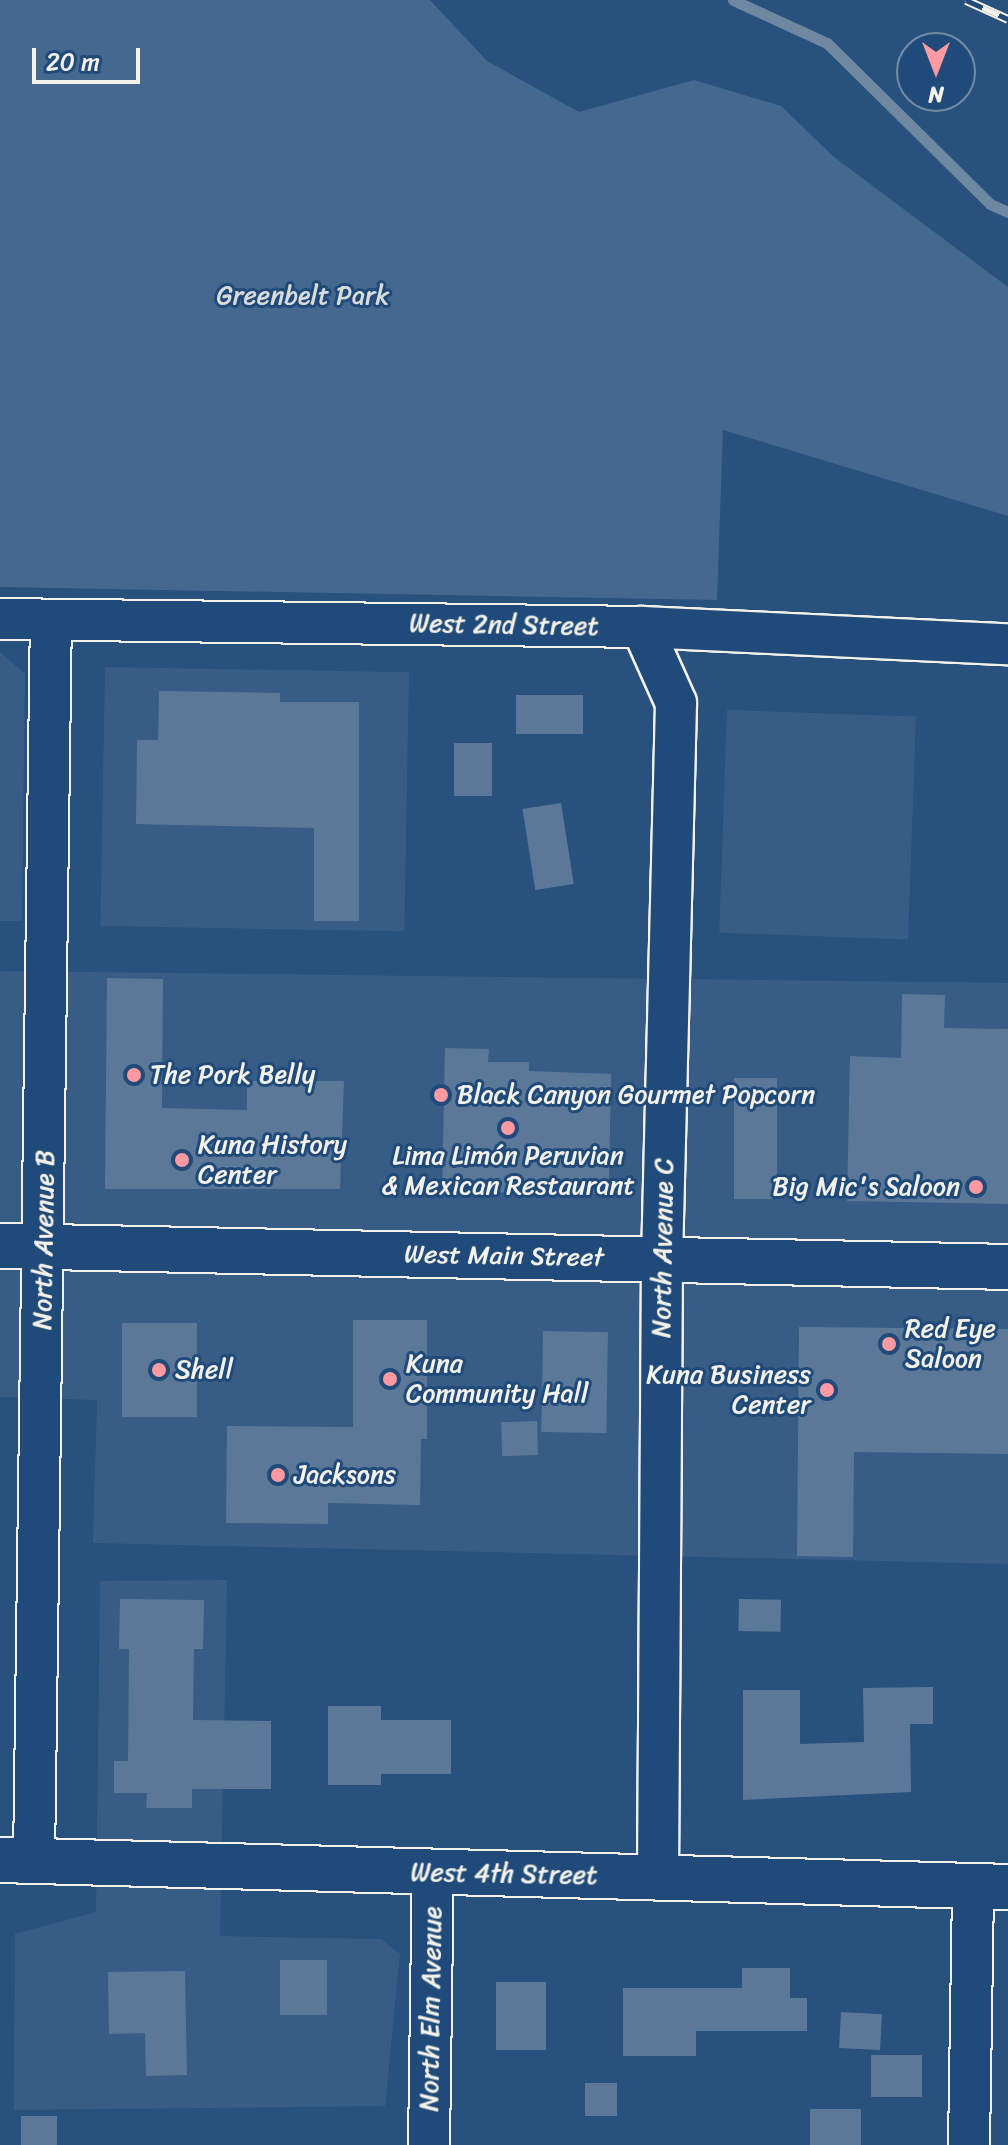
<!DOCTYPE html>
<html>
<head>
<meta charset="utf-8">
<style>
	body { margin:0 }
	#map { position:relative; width:1008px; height:2145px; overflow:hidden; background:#28517e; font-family:Sriracha,sans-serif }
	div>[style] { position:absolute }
	.built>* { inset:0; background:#375d86; transform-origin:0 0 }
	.green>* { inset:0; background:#45688e }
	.stream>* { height:11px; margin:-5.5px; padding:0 5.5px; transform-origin:5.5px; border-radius:5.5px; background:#6e88a2 }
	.building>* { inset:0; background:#5b7899; transform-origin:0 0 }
	.roads { filter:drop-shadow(2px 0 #f4f1e8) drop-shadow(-2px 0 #f4f1e8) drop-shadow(0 2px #f4f1e8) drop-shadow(0 -2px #f4f1e8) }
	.minor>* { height:40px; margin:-20px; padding:0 20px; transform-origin:20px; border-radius:20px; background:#1f4a7a }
	.major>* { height:44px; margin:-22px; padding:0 22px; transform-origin:22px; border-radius:22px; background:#1f4a7a }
	.rail>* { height:9px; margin-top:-4.5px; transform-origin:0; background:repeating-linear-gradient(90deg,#1f4a7a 0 18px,#f4f1e8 0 36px); box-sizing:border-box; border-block:2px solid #f4f1e8 }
	.dots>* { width:22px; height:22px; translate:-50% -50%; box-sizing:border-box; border:4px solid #1f4a7a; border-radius:50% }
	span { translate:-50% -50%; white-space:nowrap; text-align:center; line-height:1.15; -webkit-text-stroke:6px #1f4a7a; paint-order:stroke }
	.park-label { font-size:26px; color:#dadcda }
	.street-label { font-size:26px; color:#f4f1e8 }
	.poi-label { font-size:26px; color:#f4f1e8 }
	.left { translate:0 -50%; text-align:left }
	.right { translate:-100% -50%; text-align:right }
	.north { position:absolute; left:896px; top:32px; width:80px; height:80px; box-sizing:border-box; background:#1f4a7a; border:2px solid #748da6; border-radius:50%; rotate:180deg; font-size:22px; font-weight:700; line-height:32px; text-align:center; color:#f4f1e8 }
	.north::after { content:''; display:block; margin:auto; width:28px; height:36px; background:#ff9aa2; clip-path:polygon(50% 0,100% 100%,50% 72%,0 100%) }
	.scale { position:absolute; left:32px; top:48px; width:108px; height:36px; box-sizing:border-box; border:4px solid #f4f1e8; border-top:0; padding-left:10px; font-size:24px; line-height:28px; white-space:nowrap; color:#f4f1e8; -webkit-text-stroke:6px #1f4a7a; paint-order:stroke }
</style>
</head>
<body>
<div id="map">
	<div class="built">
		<i style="clip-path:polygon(0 652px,25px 674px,22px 921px,0 921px)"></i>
		<i style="left:105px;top:667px;width:304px;height:259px;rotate:1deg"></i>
		<i style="left:727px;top:710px;width:189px;height:223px;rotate:2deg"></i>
		<i style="clip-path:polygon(0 971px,1008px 983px,1008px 1564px,93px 1543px,97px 1400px,0 1397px)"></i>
		<i style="clip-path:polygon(227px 1580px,220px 1936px,381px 1939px,400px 1954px,385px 2106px,14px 2110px,15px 1934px,96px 1912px,100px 1581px)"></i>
	</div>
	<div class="green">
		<i style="clip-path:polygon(0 0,430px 0,487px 61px,579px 112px,694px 80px,781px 106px,834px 157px,1008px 287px,1008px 516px,723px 430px,717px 600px,0 587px)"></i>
	</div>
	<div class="stream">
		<i style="left:733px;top:0;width:103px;rotate:24.6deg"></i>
		<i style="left:827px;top:43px;width:229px;rotate:44.6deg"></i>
		<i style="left:990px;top:204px;width:20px;rotate:24deg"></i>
	</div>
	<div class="building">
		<i style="clip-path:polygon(159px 691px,280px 693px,280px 702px,359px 702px,359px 921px,314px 921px,314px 828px,136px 824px,137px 740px,158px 740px)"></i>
		<i style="left:516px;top:695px;width:67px;height:39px"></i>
		<i style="left:454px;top:743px;width:38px;height:53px"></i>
		<i style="left:561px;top:803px;width:82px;height:39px;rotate:81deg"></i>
		<i style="clip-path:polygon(107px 978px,163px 979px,162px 1108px,247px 1110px,247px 1081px,344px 1081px,340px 1189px,105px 1189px)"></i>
		<i style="clip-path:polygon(902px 994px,945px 995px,944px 1028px,1008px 1029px,1008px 1204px,847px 1201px,850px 1056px,901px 1058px)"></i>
		<i style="clip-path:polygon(445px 1048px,489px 1049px,488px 1062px,529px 1062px,529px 1071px,611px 1074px,609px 1184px,599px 1194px,442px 1192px)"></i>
		<i style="left:734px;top:1078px;width:43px;height:121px"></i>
		<i style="clip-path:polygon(353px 1320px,427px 1320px,427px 1439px,421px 1439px,420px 1505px,328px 1503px,328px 1524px,226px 1523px,227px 1426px,353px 1427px)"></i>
		<i style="left:122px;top:1323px;width:75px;height:94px"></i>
		<i style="clip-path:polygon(799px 1327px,1008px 1329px,1008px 1454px,854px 1452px,853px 1557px,797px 1556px)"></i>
		<i style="left:543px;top:1331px;width:65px;height:101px;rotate:1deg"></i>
		<i style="left:537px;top:1421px;width:34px;height:36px;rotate:88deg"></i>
		<i style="clip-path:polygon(120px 1599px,204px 1600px,203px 1649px,194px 1649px,193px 1720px,271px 1721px,271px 1789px,192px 1789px,192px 1808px,146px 1808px,147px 1793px,114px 1793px,114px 1761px,128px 1761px,129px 1649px,119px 1649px)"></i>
		<i style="left:739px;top:1599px;width:42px;height:32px;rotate:1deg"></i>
		<i style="clip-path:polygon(933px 1687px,933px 1724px,910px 1724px,911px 1792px,743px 1800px,743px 1690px,800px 1690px,800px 1744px,864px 1742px,863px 1688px)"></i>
		<i style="clip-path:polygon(328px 1706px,381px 1706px,381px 1720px,451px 1720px,451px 1774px,381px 1774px,381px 1785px,328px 1785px)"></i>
		<i style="left:280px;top:1960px;width:47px;height:55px"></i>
		<i style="clip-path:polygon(742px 1968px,790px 1968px,790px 1998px,807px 1998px,807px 2031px,696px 2031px,696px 2056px,623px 2056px,623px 1988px,742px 1988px)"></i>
		<i style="clip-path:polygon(185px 1971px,187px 2075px,146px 2076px,145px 2033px,109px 2034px,108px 1972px)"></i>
		<i style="left:496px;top:1982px;width:50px;height:68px"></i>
		<i style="left:841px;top:2012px;width:41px;height:36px;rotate:3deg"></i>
		<i style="left:871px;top:2055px;width:51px;height:42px"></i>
		<i style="left:585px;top:2083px;width:32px;height:33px"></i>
		<i style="left:810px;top:2109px;width:51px;height:36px"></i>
		<i style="left:21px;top:2116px;width:36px;height:29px"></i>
	</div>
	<div class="roads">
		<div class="minor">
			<i style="left:0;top:619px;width:642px;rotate:0.71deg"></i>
			<i style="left:642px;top:627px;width:366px;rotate:2.7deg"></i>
			<i style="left:642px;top:627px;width:83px;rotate:65.9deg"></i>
			<i style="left:676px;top:703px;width:556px;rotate:91.44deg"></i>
			<i style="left:662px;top:1259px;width:618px;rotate:90.37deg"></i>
			<i style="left:34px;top:1861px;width:1241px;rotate:-89.22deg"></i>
			<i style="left:429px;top:2145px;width:273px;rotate:-89.2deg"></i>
			<i style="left:969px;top:2145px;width:258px;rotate:-89.1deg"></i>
		</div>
		<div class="major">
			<i style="left:0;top:1246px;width:1008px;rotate:1.19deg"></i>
			<i style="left:0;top:1860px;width:1008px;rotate:1.53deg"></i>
		</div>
	</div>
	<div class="rail">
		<i style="left:966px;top:0;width:46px;rotate:24.3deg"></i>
	</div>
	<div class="dots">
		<i style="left:134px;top:1075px;background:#ff9aa2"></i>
		<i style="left:441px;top:1095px;background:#ff9aa2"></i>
		<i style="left:508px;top:1128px;background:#ff9aa2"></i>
		<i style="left:182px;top:1160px;background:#ff9aa2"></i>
		<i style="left:976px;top:1187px;background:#ff9aa2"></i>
		<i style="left:889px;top:1344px;background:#ff9aa2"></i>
		<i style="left:159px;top:1370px;background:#ff9aa2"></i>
		<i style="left:390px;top:1379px;background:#ff9aa2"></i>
		<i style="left:827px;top:1390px;background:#ff9aa2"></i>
		<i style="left:278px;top:1475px;background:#ff9aa2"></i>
	</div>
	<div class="park-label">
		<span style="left:303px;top:296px">Greenbelt Park</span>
	</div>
	<div class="street-label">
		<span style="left:504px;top:625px;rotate:1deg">West 2nd Street</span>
		<span style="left:44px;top:1240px;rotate:-89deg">North Avenue B</span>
		<span style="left:663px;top:1248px;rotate:-89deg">North Avenue C</span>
		<span style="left:504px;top:1256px;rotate:1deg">West Main Street</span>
		<span style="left:504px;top:1874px;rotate:1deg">West 4th Street</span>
		<span style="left:431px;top:2009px;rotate:-89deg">North Elm Avenue</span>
	</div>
	<div class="poi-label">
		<span class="left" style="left:150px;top:1075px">The Pork Belly</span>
		<span class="left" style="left:457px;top:1095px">Black Canyon Gourmet Popcorn</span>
		<span class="left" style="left:198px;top:1160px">Kuna History<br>Center</span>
		<span style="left:508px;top:1171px">Lima Limón Peruvian<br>&amp; Mexican Restaurant</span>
		<span class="right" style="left:960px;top:1187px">Big Mic's Saloon</span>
		<span class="left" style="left:905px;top:1344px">Red Eye<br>Saloon</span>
		<span class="left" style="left:406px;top:1379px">Kuna<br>Community Hall</span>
		<span class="left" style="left:175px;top:1370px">Shell</span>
		<span class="right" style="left:811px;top:1390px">Kuna Business<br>Center</span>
		<span class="left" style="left:294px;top:1475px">Jacksons</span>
	</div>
	<div class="north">N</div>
	<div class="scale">20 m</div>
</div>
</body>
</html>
